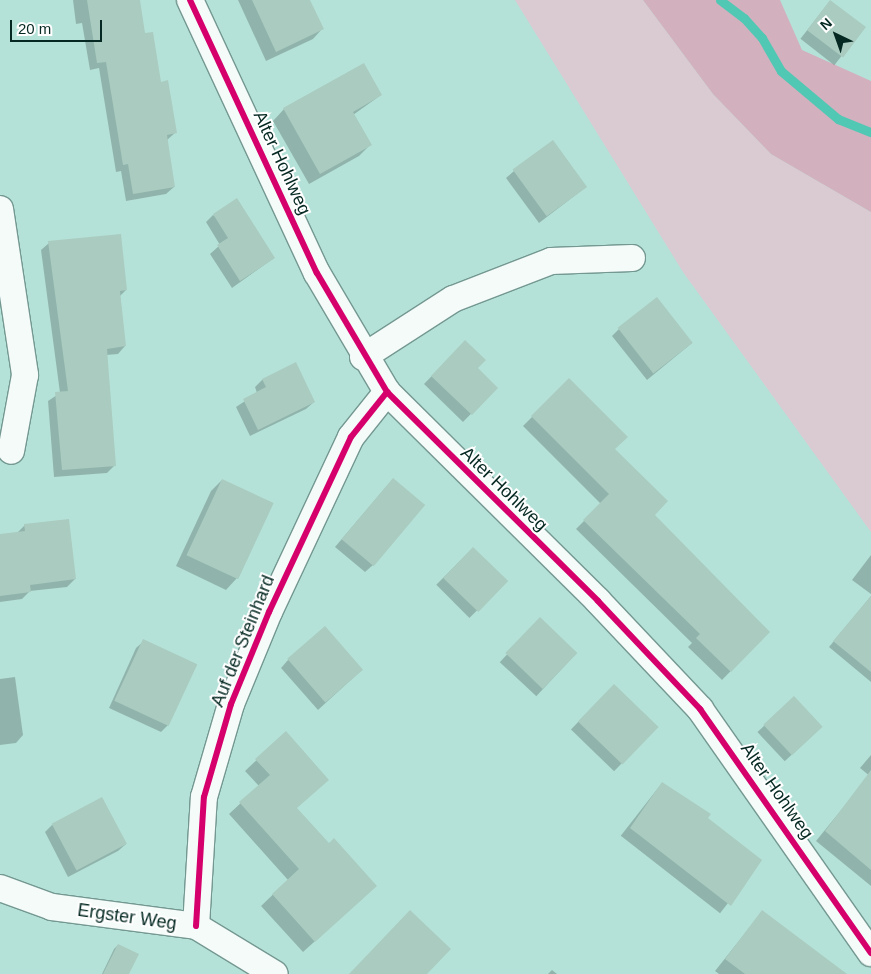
<!DOCTYPE html>
<html>
<head>
<meta charset="utf-8">
<style>
	body { margin:0 }
	#map { position:relative; width:871px; height:974px; overflow:hidden; background:#b5e2d8; font-family:Arial,sans-serif }
	div>[style] { position:absolute }
	.green>* { inset:0; background:#dacad1 }
	.forest>* { inset:0; background:#d2b0be }
	.shadow>* { inset:0; background:#0003; transform-origin:0 0 }
	.stream>* { height:9px; margin:-4.5px; padding:0 4.5px; transform-origin:4.5px; border-radius:4.5px; background:#50c8b4 }
	.building>* { inset:0; background:#aacbbf; transform-origin:0 0 }
	.roads { filter:drop-shadow(1px 0 #749891) drop-shadow(-1px 0 #749891) drop-shadow(0 1px #749891) drop-shadow(0 -1px #749891) }
	.minor>* { height:26px; margin:-13px; padding:0 13px; transform-origin:13px; border-radius:13px; background:#f4fbf9 }
	.cycleway>* { height:6px; margin:-3px; padding:0 3px; transform-origin:3px; border-radius:3px; background:#d6006c }
	span { translate:-50% -50%; white-space:nowrap; text-align:center; line-height:1.15; -webkit-text-stroke:4px #fff; paint-order:stroke }
	.street-label { font-size:18px; color:#052922 }
	.north { position:absolute; left:811px; top:10px; width:50px; height:50px; -webkit-text-stroke:4px #fff; paint-order:stroke; rotate:318deg; font-size:14px; font-weight:700; line-height:20px; text-align:center; color:#052922 }
	.north::after { content:''; display:block; margin:auto; width:18px; height:22px; background:#052922; clip-path:polygon(50% 0,100% 100%,50% 72%,0 100%) }
	.scale { position:absolute; left:10px; top:20px; width:92px; height:22px; box-sizing:border-box; border:2px solid #052922; border-top:0; padding-left:6px; font-size:15px; line-height:18px; white-space:nowrap; color:#052922; -webkit-text-stroke:4px #fff; paint-order:stroke }
</style>
</head>
<body>
<div id="map">
	<div class="green">
		<i style="clip-path:polygon(515px 0,643px 0,713px 94px,771px 154px,871px 212px,871px 532px,683px 272px)"></i>
	</div>
	<div class="forest">
		<i style="clip-path:polygon(643px 0,780px 0,802px 50px,871px 81px,871px 212px,771px 154px,713px 94px)"></i>
	</div>
	<div class="shadow">
		<i style="clip-path:polygon(73px 0,139px 0,144px 34px,176px 132px,167px 140px,174px 187px,166px 194px,126px 201px,121px 171px,116px 172px,99px 68px,90px 70px,82px 23px,76px 24px)"></i>
		<i style="clip-path:polygon(238px 0,309px 0,322px 29px,313px 39px,266px 61px)"></i>
		<i style="left:830px;top:1px;width:43px;height:48px;rotate:38deg"></i>
		<i style="clip-path:polygon(381px 95px,353px 115px,370px 145px,359px 156px,309px 184px,273px 121px,284px 109px)"></i>
		<i style="clip-path:polygon(514px 171px,586px 187px,539px 223px,506px 178px)"></i>
		<i style="clip-path:polygon(213px 215px,274px 258px,232px 288px,210px 254px,220px 245px,206px 222px)"></i>
		<i style="clip-path:polygon(49px 243px,126px 290px,120px 296px,125px 346px,118px 354px,106px 355px,115px 465px,107px 473px,54px 477px,48px 401px,60px 393px,41px 250px)"></i>
		<i style="clip-path:polygon(619px 329px,692px 343px,647px 380px,612px 336px)"></i>
		<i style="clip-path:polygon(465px 342px,476px 369px,496px 388px,463px 422px,424px 384px)"></i>
		<i style="clip-path:polygon(296px 364px,314px 402px,306px 409px,250px 436px,236px 407px,257px 393px,255px 387px,262px 380px)"></i>
		<i style="clip-path:polygon(569px 380px,653px 515px,769px 632px,722px 680px,688px 647px,692px 643px,576px 529px,601px 504px,523px 426px)"></i>
		<i style="clip-path:polygon(222px 480px,237px 578px,226px 590px,176px 566px,211px 491px)"></i>
		<i style="clip-path:polygon(386px 487px,373px 565px,365px 572px,335px 547px)"></i>
		<i style="clip-path:polygon(25px 525px,75px 579px,67px 587px,30px 591px,22px 599px,0 602px,0 535px,17px 533px)"></i>
		<i style="left:473px;top:548px;width:47px;height:52px;rotate:45deg"></i>
		<i style="clip-path:polygon(871px 555px,871px 594px,852px 580px)"></i>
		<i style="clip-path:polygon(871px 596px,871px 682px,829px 647px)"></i>
		<i style="left:540px;top:619px;width:50px;height:59px;rotate:43deg"></i>
		<i style="clip-path:polygon(144px 641px,168px 725px,161px 732px,109px 708px,136px 648px)"></i>
		<i style="clip-path:polygon(288px 660px,354px 677px,318px 710px,281px 668px)"></i>
		<i style="clip-path:polygon(15px 677px,23px 735px,16px 743px,0 745px,0 679px)"></i>
		<i style="left:614px;top:685px;width:60px;height:62px;rotate:44deg"></i>
		<i style="left:794px;top:698px;width:40px;height:50px;rotate:47deg"></i>
		<i style="clip-path:polygon(285px 733px,296px 808px,364px 897px,303px 952px,261px 906px,288px 880px,229px 814px,259px 786px,245px 771px)"></i>
		<i style="clip-path:polygon(871px 755px,871px 777px,860px 768px)"></i>
		<i style="left:662px;top:783px;width:126px;height:67px;rotate:38deg"></i>
		<i style="clip-path:polygon(851px 798px,871px 814px,871px 886px,816px 841px)"></i>
		<i style="clip-path:polygon(52px 825px,126px 844px,118px 851px,68px 877px,45px 832px)"></i>
		<i style="clip-path:polygon(762px 912px,837px 974px,719px 974px,715px 971px)"></i>
		<i style="clip-path:polygon(118px 945px,128px 974px,102px 974px,114px 949px)"></i>
		<i style="clip-path:polygon(552px 970px,557px 974px,548px 974px)"></i>
	</div>
	<div class="stream">
		<i style="left:720px;top:0;width:30px;rotate:37deg"></i>
		<i style="left:744px;top:18px;width:27px;rotate:48deg"></i>
		<i style="left:762px;top:38px;width:38px;rotate:60deg"></i>
		<i style="left:781px;top:71px;width:75px;rotate:40.1deg"></i>
		<i style="left:838px;top:119px;width:35px;rotate:22deg"></i>
	</div>
	<div class="building">
		<i style="clip-path:polygon(87px 0,140px 0,145px 33px,153px 32px,161px 82px,168px 80px,177px 133px,167px 135px,175px 187px,133px 194px,128px 164px,123px 165px,106px 62px,97px 63px)"></i>
		<i style="clip-path:polygon(252px 0,310px 0,324px 29px,276px 52px)"></i>
		<i style="left:830px;top:0;width:45px;height:38px;rotate:37deg"></i>
		<i style="clip-path:polygon(364px 63px,382px 95px,353px 112px,372px 145px,320px 174px,283px 108px)"></i>
		<i style="left:553px;top:140px;width:58px;height:50px;rotate:54deg"></i>
		<i style="clip-path:polygon(237px 198px,275px 258px,240px 281px,217px 245px,228px 238px,213px 214px)"></i>
		<i style="clip-path:polygon(121px 234px,127px 290px,120px 291px,126px 346px,107px 349px,116px 466px,62px 470px,55px 392px,68px 391px,48px 241px)"></i>
		<i style="left:657px;top:297px;width:58px;height:50px;rotate:52deg"></i>
		<i style="clip-path:polygon(465px 340px,486px 360px,478px 368px,498px 388px,472px 415px,431px 376px)"></i>
		<i style="clip-path:polygon(296px 362px,315px 402px,258px 430px,243px 399px,266px 387px,262px 379px)"></i>
		<i style="clip-path:polygon(569px 378px,628px 437px,615px 449px,668px 501px,655px 515px,770px 632px,731px 672px,696px 638px,700px 634px,583px 520px,609px 494px,531px 416px)"></i>
		<i style="left:393px;top:478px;width:42px;height:80px;rotate:40deg"></i>
		<i style="left:222px;top:479px;width:57px;height:84px;rotate:25deg"></i>
		<i style="clip-path:polygon(69px 519px,76px 579px,30px 585px,31px 592px,0 596px,0 534px,25px 531px,24px 524px)"></i>
		<i style="left:473px;top:547px;width:49px;height:43px;rotate:44deg"></i>
		<i style="clip-path:polygon(871px 596px,871px 672px,833px 641px)"></i>
		<i style="left:540px;top:617px;width:52px;height:50px;rotate:44deg"></i>
		<i style="left:325px;top:626px;width:58px;height:50px;rotate:49deg"></i>
		<i style="left:143px;top:639px;width:60px;height:68px;rotate:25deg"></i>
		<i style="left:614px;top:684px;width:62px;height:52px;rotate:44deg"></i>
		<i style="left:794px;top:696px;width:42px;height:42px;rotate:47deg"></i>
		<i style="clip-path:polygon(286px 731px,329px 780px,297px 808px,329px 843px,334px 838px,377px 886px,315px 942px,272px 894px,299px 869px,239px 802px,270px 775px,255px 759px)"></i>
		<i style="clip-path:polygon(871px 770px,871px 870px,825px 831px)"></i>
		<i style="clip-path:polygon(662px 782px,711px 814px,708px 818px,762px 860px,731px 906px,630px 828px)"></i>
		<i style="left:102px;top:797px;width:53px;height:57px;rotate:62deg"></i>
		<i style="clip-path:polygon(410px 910px,451px 949px,427px 974px,349px 974px)"></i>
		<i style="clip-path:polygon(762px 910px,847px 974px,745px 974px,725px 959px)"></i>
		<i style="clip-path:polygon(118px 944px,139px 954px,129px 974px,103px 974px)"></i>
	</div>
	<div class="roads">
		<div class="minor">
			<i style="left:190px;top:0;width:301px;rotate:65.1deg"></i>
			<i style="left:317px;top:273px;width:138px;rotate:59.5deg"></i>
			<i style="left:387px;top:392px;width:297px;rotate:44.7deg"></i>
			<i style="left:598px;top:601px;width:149px;rotate:46.6deg"></i>
			<i style="left:700px;top:709px;width:298px;rotate:55deg"></i>
			<i style="left:0;top:209px;width:168px;rotate:81.4deg"></i>
			<i style="left:25px;top:375px;width:77px;rotate:100.4deg"></i>
			<i style="left:363px;top:357px;width:107px;rotate:-32.8deg"></i>
			<i style="left:453px;top:299px;width:105px;rotate:-21.2deg"></i>
			<i style="left:551px;top:261px;width:81px;rotate:-2.1deg"></i>
			<i style="left:0;top:888px;width:55px;rotate:20.1deg"></i>
			<i style="left:52px;top:907px;width:145px;rotate:7.5deg"></i>
			<i style="left:196px;top:926px;width:92px;rotate:31.3deg"></i>
			<i style="left:196px;top:926px;width:129px;rotate:-86.5deg"></i>
			<i style="left:204px;top:797px;width:97px;rotate:-73.8deg"></i>
			<i style="left:231px;top:704px;width:100px;rotate:-67.6deg"></i>
			<i style="left:269px;top:612px;width:193px;rotate:-64.9deg"></i>
			<i style="left:351px;top:437px;width:58px;rotate:-51.3deg"></i>
		</div>
	</div>
	<div class="cycleway">
		<i style="left:190px;top:0;width:301px;rotate:65.1deg"></i>
		<i style="left:317px;top:273px;width:138px;rotate:59.5deg"></i>
		<i style="left:387px;top:392px;width:297px;rotate:44.7deg"></i>
		<i style="left:598px;top:601px;width:149px;rotate:46.6deg"></i>
		<i style="left:700px;top:709px;width:298px;rotate:55deg"></i>
		<i style="left:196px;top:926px;width:129px;rotate:-86.5deg"></i>
		<i style="left:204px;top:797px;width:97px;rotate:-73.8deg"></i>
		<i style="left:231px;top:704px;width:100px;rotate:-67.6deg"></i>
		<i style="left:269px;top:612px;width:193px;rotate:-64.9deg"></i>
		<i style="left:351px;top:437px;width:58px;rotate:-51.3deg"></i>
	</div>
	<div class="street-label">
		<span style="left:282px;top:163px;rotate:65deg">Alter Hohlweg</span>
		<span style="left:504px;top:489px;rotate:44deg">Alter Hohlweg</span>
		<span style="left:243px;top:641px;rotate:-68deg">Auf der Steinhard</span>
		<span style="left:777px;top:791px;rotate:55deg">Alter Hohlweg</span>
		<span style="left:127px;top:917px;rotate:8deg">Ergster Weg</span>
	</div>
	<div class="north">N</div>
	<div class="scale">20 m</div>
</div>
</body>
</html>
